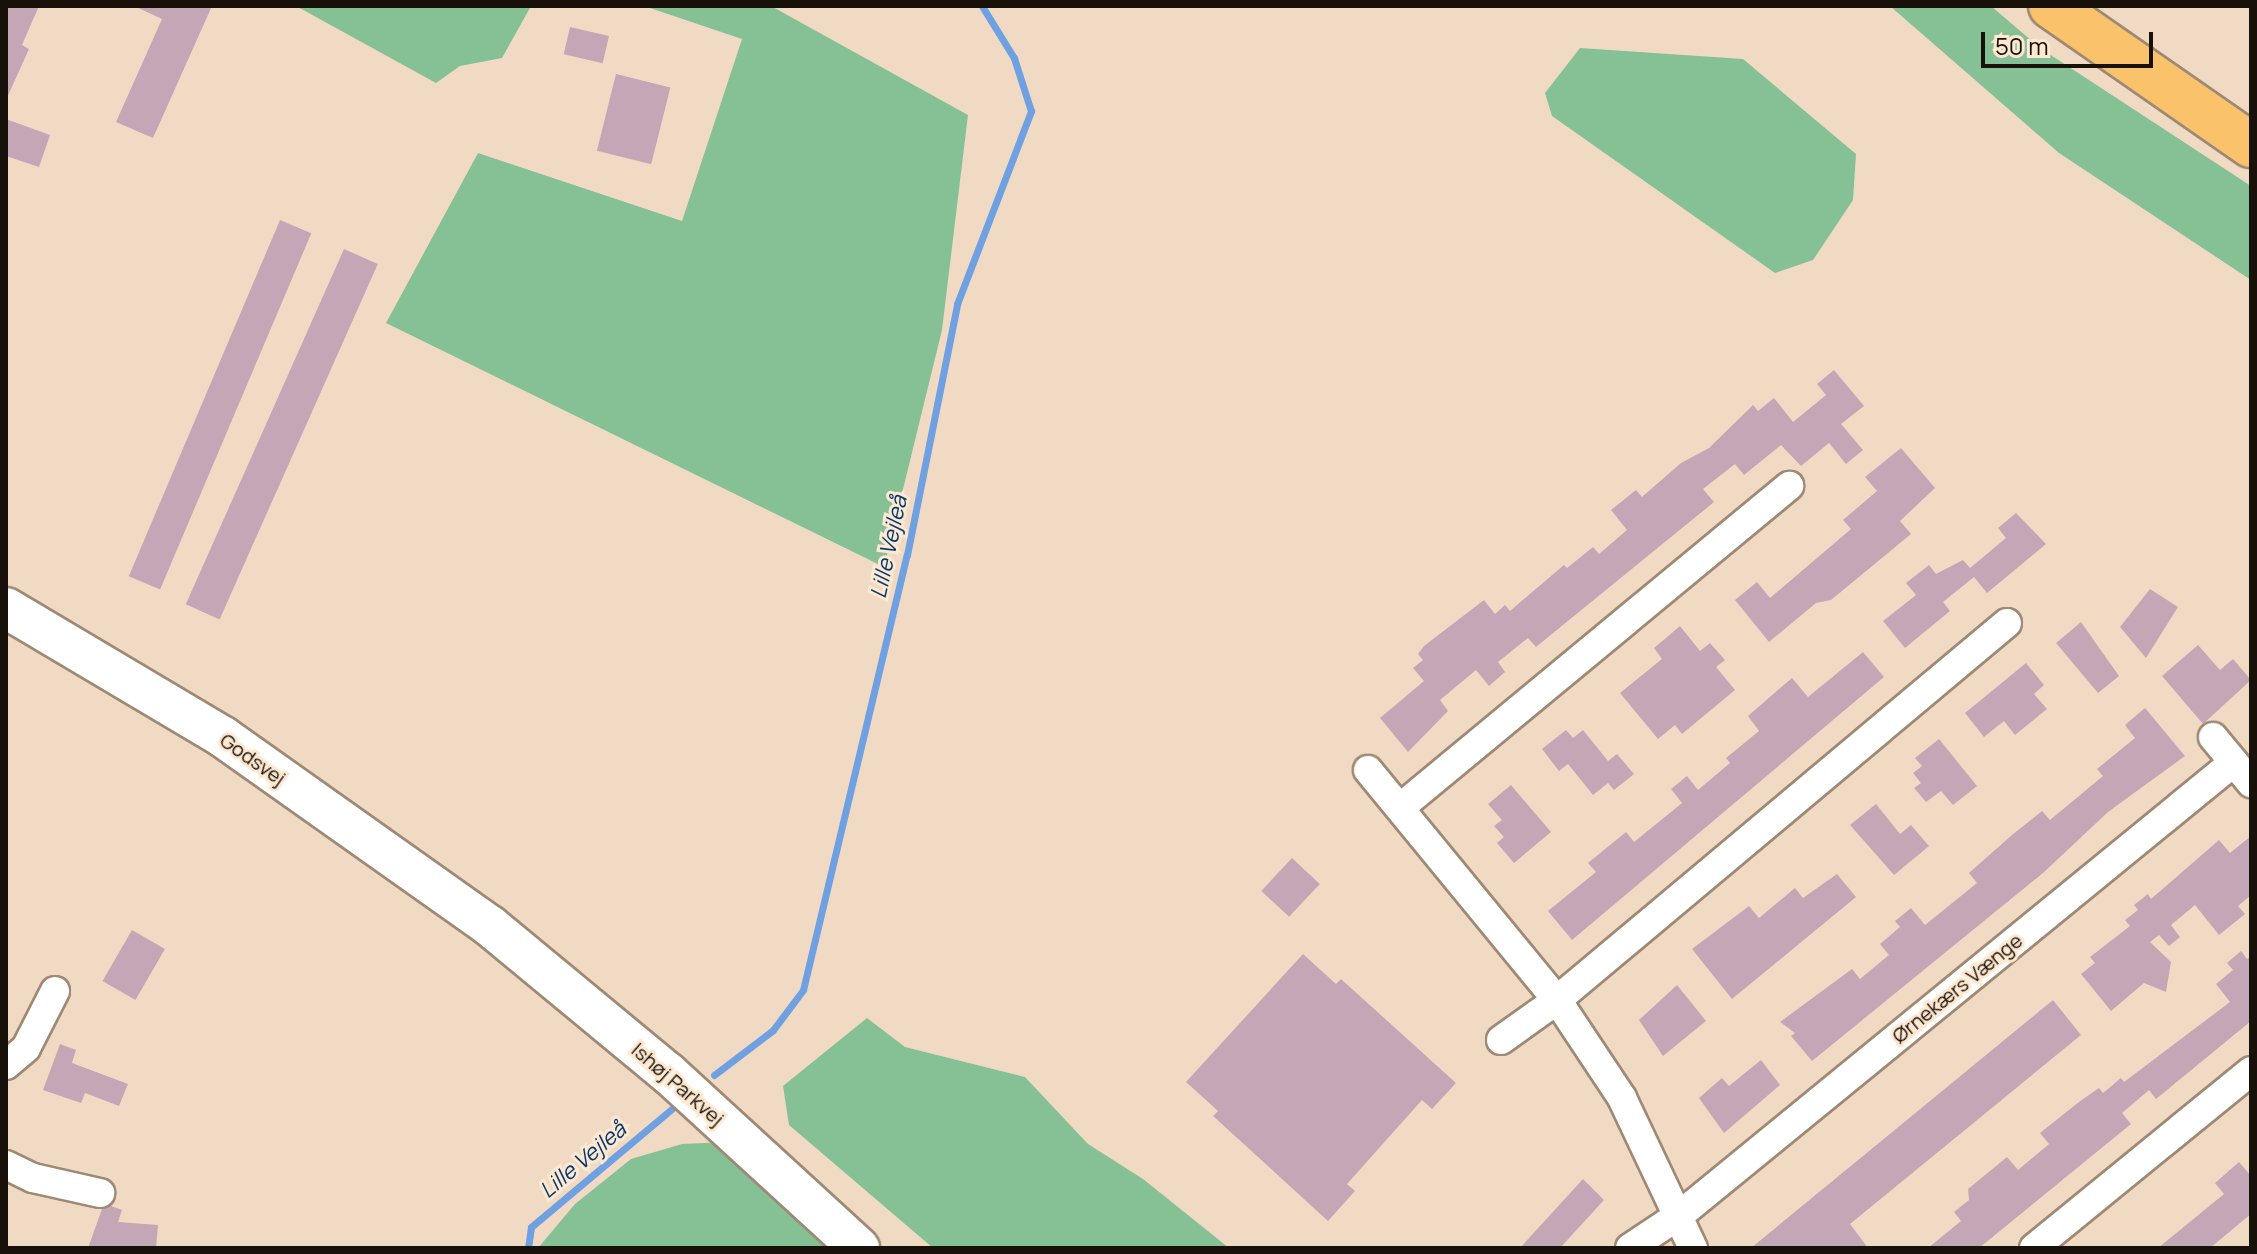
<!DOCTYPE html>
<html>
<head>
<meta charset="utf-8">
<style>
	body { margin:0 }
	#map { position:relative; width:2257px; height:1254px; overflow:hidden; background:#f1dac3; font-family:Manrope,sans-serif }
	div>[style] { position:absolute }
	.green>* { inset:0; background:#86c195 }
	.stream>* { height:7px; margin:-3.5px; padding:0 3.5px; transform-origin:3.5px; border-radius:3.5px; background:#6ea0e2 }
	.building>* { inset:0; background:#c4a7b6; transform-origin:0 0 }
	.roads { filter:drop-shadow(2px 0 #9e8974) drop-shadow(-2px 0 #9e8974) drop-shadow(0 2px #9e8974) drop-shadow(0 -2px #9e8974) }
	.street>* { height:28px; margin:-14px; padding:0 14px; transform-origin:14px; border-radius:14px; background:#fff }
	.secondary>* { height:40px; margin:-20px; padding:0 20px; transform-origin:20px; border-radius:20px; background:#fff }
	.highway>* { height:44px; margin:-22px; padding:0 22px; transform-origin:22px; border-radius:22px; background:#fac26a }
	span { translate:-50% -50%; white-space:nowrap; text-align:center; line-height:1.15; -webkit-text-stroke:6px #fee8d0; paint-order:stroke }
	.street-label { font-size:20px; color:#181109 }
	.water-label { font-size:22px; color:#023872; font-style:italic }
	.frame { position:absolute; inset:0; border:8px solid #181109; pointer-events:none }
	.scale { position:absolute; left:1981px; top:32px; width:172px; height:36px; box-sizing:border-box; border:4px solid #181109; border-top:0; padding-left:10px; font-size:24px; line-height:28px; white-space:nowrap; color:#181109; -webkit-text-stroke:6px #fee8d0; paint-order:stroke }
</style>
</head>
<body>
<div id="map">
	<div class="green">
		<i style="clip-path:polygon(296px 6px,531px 6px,502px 58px,460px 66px,436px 83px)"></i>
		<i style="clip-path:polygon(644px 6px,771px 6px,968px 115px,942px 330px,884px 567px,386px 323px,478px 153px,682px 221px,742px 39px)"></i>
		<i style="clip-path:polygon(1890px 6px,1991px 6px,2040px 48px,2251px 186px,2251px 280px,2059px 153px)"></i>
		<i style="clip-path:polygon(1580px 48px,1743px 59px,1856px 154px,1853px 200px,1813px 260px,1775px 273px,1552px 116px,1545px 93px)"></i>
		<i style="clip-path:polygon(867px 1018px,905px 1047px,1025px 1077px,1088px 1144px,1143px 1179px,1229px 1248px,933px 1248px,789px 1125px,783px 1086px)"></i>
		<i style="clip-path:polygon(727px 1142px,839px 1248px,538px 1248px,575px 1204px,631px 1159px,682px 1144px)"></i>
	</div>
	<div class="stream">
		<i style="left:714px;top:1075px;width:74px;rotate:-37.3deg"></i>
		<i style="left:773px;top:1030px;width:50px;rotate:-53.1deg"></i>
		<i style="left:803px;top:990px;width:447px;rotate:-76.6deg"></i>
		<i style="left:907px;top:555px;width:256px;rotate:-78.7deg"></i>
		<i style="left:957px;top:304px;width:207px;rotate:-69deg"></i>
		<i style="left:1031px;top:111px;width:56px;rotate:-107.8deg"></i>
		<i style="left:1014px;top:58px;width:61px;rotate:-121.6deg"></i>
		<i style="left:528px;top:1248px;width:21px;rotate:-82deg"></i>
		<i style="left:531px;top:1227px;width:188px;rotate:-40deg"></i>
	</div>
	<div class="building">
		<i style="clip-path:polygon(6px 6px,39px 6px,22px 45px,29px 49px,6px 100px)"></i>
		<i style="clip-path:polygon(134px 6px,212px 6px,153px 138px,116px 122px,162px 19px)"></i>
		<i style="left:570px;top:27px;width:40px;height:28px;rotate:13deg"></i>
		<i style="left:616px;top:74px;width:56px;height:79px;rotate:14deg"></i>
		<i style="clip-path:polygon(6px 119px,50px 135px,39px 167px,6px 156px)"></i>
		<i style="left:280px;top:220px;width:34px;height:387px;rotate:23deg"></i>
		<i style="left:344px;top:249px;width:37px;height:389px;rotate:24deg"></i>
		<i style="clip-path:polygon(1834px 370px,1864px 406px,1841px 424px,1863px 450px,1846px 464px,1829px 443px,1801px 466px,1781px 445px,1744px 475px,1735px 464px,1703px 489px,1714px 502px,1536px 647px,1528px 638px,1498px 662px,1505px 672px,1489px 686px,1476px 670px,1440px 700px,1448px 711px,1408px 752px,1380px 718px,1424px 681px,1413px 668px,1423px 660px,1418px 654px,1424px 646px,1484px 600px,1495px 614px,1505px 605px,1510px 611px,1564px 565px,1567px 568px,1593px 547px,1599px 554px,1627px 530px,1611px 510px,1636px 490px,1642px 497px,1681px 463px,1709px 448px,1753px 405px,1758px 411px,1774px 398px,1793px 422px,1826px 395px,1817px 384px)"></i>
		<i style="clip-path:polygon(1901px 448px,1935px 488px,1900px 521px,1911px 534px,1831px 600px,1816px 603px,1769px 642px,1735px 600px,1757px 582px,1770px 598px,1851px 529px,1843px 520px,1877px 491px,1865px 477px)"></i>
		<i style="clip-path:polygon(2016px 513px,2046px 544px,1987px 593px,1974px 577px,1943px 602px,1950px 611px,1905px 648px,1883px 621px,1916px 595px,1906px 583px,1929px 565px,1936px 574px,1963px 560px,1970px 568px,2006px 538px,1998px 528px)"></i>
		<i style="clip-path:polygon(2150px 589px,2178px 607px,2146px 658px,2120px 627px)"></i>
		<i style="clip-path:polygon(2081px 622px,2119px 676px,2098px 693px,2056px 643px)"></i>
		<i style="clip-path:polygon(1680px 626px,1700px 651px,1710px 643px,1725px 660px,1716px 667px,1735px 690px,1682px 734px,1675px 725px,1658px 739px,1620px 693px,1662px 659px,1654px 648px)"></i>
		<i style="clip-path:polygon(2198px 645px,2220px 670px,2233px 659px,2251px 680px,2203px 724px,2162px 676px)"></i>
		<i style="clip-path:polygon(1863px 652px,1884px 677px,1572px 940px,1548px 911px,1596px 872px,1588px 863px,1626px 832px,1634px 842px,1682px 803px,1671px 789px,1687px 776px,1698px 790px,1730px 763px,1726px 758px,1759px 731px,1748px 716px,1792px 678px,1808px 697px)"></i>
		<i style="clip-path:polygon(2026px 663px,2044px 685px,2034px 694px,2047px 709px,2015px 735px,2004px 721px,1984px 737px,1965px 713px)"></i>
		<i style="clip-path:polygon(2145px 708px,2185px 756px,2108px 812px,2043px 873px,1812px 1061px,1791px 1036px,1795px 1033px,1780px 1022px,1852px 969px,1860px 979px,1889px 955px,1880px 944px,1900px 927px,1895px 921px,1911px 908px,1925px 925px,1977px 883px,1969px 873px,2012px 835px,2042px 811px,2050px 820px,2103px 776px,2097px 769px,2135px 738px,2125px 725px)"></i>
		<i style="clip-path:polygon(1566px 730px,1573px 738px,1583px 730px,1608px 761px,1617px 754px,1634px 774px,1614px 790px,1608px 783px,1593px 795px,1568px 764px,1559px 771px,1542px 749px)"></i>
		<i style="clip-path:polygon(1939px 739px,1977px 786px,1953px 805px,1941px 791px,1926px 802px,1914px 788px,1921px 783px,1913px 773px,1922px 766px,1915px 758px)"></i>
		<i style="clip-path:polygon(1511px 785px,1551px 832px,1514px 863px,1497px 843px,1504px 837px,1494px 826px,1502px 820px,1488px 804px)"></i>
		<i style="clip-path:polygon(1876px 804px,1900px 834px,1911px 825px,1929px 846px,1894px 875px,1850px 825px)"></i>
		<i style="clip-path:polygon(2251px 836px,2251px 895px,2238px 906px,2245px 914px,2219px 935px,2195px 905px,2171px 925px,2180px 937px,2169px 946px,2159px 935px,2150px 942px,2171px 962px,2166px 992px,2144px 983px,2111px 1011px,2081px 974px,2095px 963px,2090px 957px,2130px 926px,2125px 920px,2138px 910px,2134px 905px,2148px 894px,2151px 899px,2219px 840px,2230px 853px)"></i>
		<i style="left:1292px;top:858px;width:38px;height:45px;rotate:43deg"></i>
		<i style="clip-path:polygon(1837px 874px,1856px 897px,1732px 999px,1692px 949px,1749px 906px,1759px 918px,1795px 888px,1803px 898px)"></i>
		<i style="left:132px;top:930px;width:38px;height:59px;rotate:30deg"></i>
		<i style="clip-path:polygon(2241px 951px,2247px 959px,2251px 956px,2251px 1021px,2156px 1099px,2149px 1090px,2122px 1113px,2131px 1124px,1979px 1248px,1928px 1248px,1961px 1221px,1954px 1212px,1969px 1200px,1968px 1189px,2007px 1157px,2018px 1170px,2049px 1144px,2040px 1133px,2079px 1102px,2099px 1088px,2103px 1093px,2121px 1078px,2124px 1082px,2230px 1002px,2216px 984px,2233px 970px,2227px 963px)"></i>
		<i style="clip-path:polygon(1303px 954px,1336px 984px,1341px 979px,1456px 1083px,1432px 1109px,1422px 1100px,1347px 1184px,1355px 1191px,1328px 1221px,1213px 1116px,1218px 1111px,1186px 1082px)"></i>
		<i style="clip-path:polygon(1677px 985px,1706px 1021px,1663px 1056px,1639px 1020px)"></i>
		<i style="clip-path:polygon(2053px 1000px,2081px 1035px,1850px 1224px,1868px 1248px,1751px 1248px)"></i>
		<i style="clip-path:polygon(60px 1044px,76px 1050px,72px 1063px,128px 1084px,119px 1106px,85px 1093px,81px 1103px,43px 1090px)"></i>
		<i style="clip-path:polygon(1761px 1060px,1780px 1085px,1724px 1133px,1699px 1098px,1722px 1078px,1729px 1086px)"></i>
		<i style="clip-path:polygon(2239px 1162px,2251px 1176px,2251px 1214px,2210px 1248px,2158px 1248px,2224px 1194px,2215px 1183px)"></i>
		<i style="clip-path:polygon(1583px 1179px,1604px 1200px,1560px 1248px,1520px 1248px)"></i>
		<i style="clip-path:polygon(111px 1206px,122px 1210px,118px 1222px,158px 1225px,156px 1248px,88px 1248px,102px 1209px)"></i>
	</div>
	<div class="roads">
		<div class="street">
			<i style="left:2213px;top:737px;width:60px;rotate:50.4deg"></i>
			<i style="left:1368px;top:770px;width:298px;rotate:50.6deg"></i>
			<i style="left:1557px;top:1000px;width:118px;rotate:56.4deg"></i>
			<i style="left:1622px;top:1098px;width:166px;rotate:64.7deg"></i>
			<i style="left:1401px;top:807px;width:504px;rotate:-39.6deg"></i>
			<i style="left:1501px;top:1040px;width:69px;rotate:-35.5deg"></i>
			<i style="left:1557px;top:1000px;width:587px;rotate:-39.96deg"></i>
			<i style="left:6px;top:1065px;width:26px;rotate:-40deg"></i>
			<i style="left:26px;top:1048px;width:64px;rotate:-63deg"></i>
			<i style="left:6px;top:1165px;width:30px;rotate:26deg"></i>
			<i style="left:33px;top:1178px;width:69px;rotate:12.6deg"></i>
			<i style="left:1630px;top:1248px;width:61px;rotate:-33.7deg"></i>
			<i style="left:1681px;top:1214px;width:714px;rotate:-39.26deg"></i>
			<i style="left:2034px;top:1248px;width:280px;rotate:-39.2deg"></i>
		</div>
		<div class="secondary">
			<i style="left:6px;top:608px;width:252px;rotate:30.7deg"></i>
			<i style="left:223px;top:737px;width:327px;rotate:35.3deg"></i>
			<i style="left:490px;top:926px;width:231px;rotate:39.6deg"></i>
			<i style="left:668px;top:1073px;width:259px;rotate:42.5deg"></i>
		</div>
		<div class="highway">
			<i style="left:2051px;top:6px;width:244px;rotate:34.8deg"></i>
		</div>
	</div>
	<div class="street-label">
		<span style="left:253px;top:759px;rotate:35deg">Godsvej</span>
		<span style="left:1957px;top:988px;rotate:-39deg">Ørnekærs Vænge</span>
		<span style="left:678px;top:1084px;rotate:41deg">Ishøj Parkvej</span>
	</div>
	<div class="water-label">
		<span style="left:889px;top:547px;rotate:-78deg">Lille Vejleå</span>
		<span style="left:583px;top:1160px;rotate:-40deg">Lille Vejleå</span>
	</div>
	<div class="frame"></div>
	<div class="scale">50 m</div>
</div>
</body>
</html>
